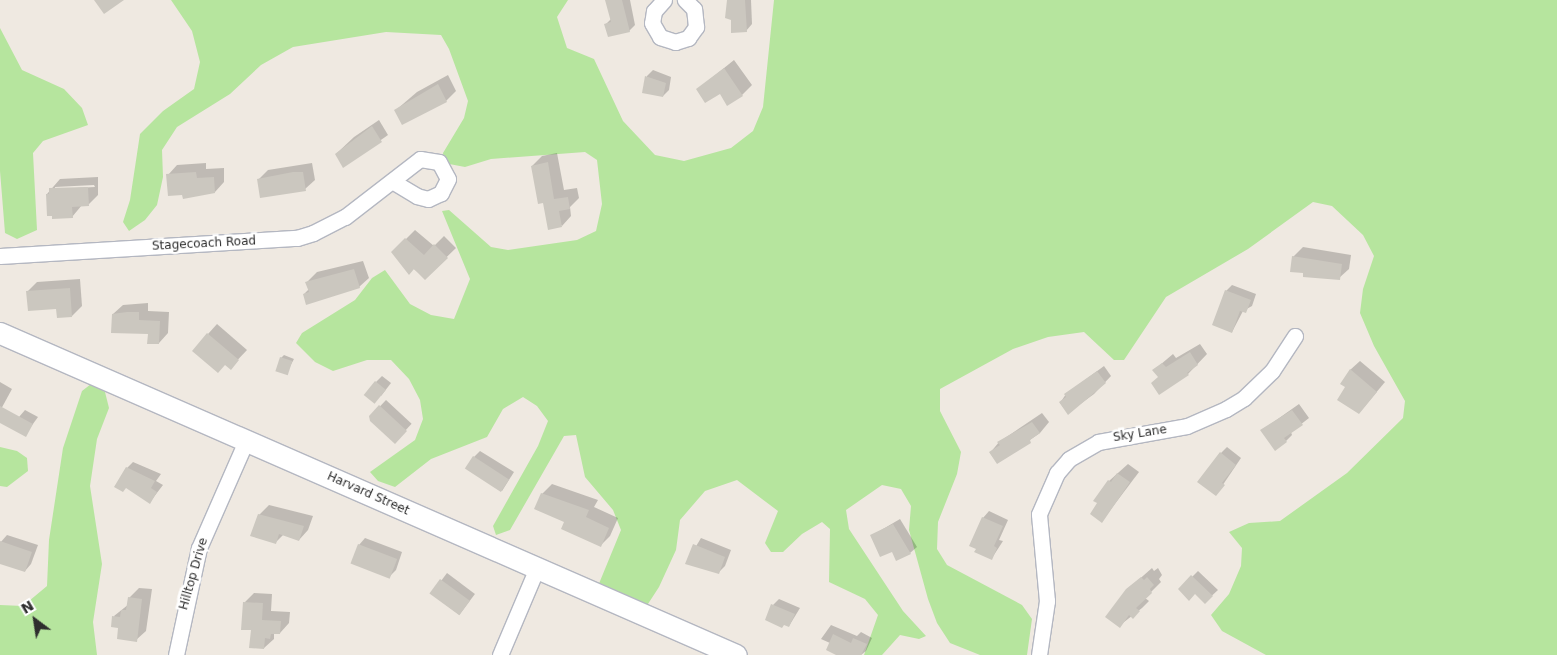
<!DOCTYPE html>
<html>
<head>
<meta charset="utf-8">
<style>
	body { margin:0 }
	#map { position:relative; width:1557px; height:655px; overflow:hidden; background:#efe9e1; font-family:"DejaVu Sans",sans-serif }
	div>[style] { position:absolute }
	.green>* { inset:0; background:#b6e59e }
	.shadow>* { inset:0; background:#0003; transform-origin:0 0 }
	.building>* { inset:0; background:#cbc7bf; transform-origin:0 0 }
	.roads { filter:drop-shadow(1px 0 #b4b7c1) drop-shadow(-1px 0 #b4b7c1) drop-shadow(0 1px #b4b7c1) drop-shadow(0 -1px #b4b7c1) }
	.street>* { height:15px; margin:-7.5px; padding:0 7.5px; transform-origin:7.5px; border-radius:7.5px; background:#fff }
	.secondary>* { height:21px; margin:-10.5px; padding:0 10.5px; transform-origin:10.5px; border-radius:10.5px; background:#fff }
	span { translate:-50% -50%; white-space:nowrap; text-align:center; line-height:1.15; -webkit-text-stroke:5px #fff; paint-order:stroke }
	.street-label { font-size:12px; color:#2e2e2e }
	.north { position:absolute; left:10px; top:595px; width:50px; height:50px; -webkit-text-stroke:4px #fff; paint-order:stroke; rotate:329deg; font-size:14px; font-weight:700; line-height:20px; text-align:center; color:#2e2e2e }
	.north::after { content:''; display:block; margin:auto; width:18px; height:22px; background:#2e2e2e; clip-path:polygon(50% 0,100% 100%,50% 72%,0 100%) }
</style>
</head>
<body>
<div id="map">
	<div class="green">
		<i style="clip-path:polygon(171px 0,568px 0,557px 17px,567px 48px,594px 59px,623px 121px,655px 155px,684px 161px,731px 148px,753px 131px,763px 107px,774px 0,1557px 0,1557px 655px,1266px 655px,1222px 631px,1211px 615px,1229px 594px,1241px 566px,1242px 548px,1229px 532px,1249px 523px,1280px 521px,1347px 473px,1403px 418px,1405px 401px,1374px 346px,1360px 313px,1363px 289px,1374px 256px,1363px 235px,1332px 206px,1313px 202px,1248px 249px,1166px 297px,1124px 360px,1114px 360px,1084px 332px,1048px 337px,1013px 349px,940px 389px,940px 411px,961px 452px,957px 474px,938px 522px,937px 549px,947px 565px,1022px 605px,1032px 619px,1027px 655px,980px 655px,950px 643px,937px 623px,928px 599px,909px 530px,911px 506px,901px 489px,882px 485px,846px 510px,849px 529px,903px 611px,926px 636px,919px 639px,900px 635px,882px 655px,864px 655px,878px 615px,865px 599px,829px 582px,830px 529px,822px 522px,802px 534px,783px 552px,771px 552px,765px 543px,778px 511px,737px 480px,705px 491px,680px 520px,676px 550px,659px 587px,646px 607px,598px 586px,621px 530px,613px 510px,585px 477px,576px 435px,564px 436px,510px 530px,496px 535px,493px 526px,538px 446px,548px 421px,537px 406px,523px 397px,503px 409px,487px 437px,431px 459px,395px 487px,378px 481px,370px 472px,415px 440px,423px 419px,420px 400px,409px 379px,391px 360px,367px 360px,333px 371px,315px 362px,296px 343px,302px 333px,355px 300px,372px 278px,385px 270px,410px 304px,431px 315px,454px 319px,470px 279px,442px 211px,449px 210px,491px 247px,508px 250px,577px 240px,596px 231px,602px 204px,597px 160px,585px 152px,491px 159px,465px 167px,444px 163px,443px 153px,464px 118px,468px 101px,449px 49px,441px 35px,386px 32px,293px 47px,261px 65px,230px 94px,177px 127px,162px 150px,163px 177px,157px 205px,145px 220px,129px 231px,123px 222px,130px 200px,140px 134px,163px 111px,194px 89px,200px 62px,192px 31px)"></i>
		<i style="clip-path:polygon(0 28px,22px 70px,64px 89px,82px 108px,88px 125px,43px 141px,33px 153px,37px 230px,17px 239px,5px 233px,0 171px)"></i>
		<i style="clip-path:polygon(91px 384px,105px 392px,109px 408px,97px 439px,90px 486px,102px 564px,93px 622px,97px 655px,0 655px,0 605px,23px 606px,47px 586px,49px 540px,63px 448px,82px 391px)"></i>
		<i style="clip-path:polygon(0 447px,17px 451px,27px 458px,28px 471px,7px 487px,0 486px)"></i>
	</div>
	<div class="shadow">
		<i style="clip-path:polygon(608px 0,630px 0,635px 25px,629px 31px,606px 24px,611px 19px)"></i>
		<i style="clip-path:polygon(728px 0,751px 0,752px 24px,746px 31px,732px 19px)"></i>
		<i style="clip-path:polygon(734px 60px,752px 85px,742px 95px,727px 104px,720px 92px,698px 89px)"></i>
		<i style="clip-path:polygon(653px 70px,671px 77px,669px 90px,663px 96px,644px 92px,647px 76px)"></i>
		<i style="clip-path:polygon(448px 75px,456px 91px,446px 101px,402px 123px,396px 110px,417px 92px)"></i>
		<i style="clip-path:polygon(379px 120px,388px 135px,344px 166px,336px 154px,354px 137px)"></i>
		<i style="clip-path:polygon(557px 153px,564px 190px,577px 188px,579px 198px,570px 207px,571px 216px,562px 226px,544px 202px,532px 166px,542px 156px)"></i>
		<i style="clip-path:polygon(206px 163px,206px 169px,224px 168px,224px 182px,215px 192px,168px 175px,177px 165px)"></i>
		<i style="clip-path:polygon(312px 163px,315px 180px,305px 189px,259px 179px,268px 170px)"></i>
		<i style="clip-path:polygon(evenodd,98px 177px,98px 195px,89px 204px,82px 205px,72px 217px,47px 194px,60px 179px,98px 177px,94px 185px,95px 187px,55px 189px,55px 187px,94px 185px)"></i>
		<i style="clip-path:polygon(415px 230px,434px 246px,444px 236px,456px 248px,425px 278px,393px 252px)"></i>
		<i style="clip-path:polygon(1303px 247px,1351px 255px,1349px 269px,1339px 278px,1293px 257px)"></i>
		<i style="clip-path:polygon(363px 261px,369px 278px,359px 287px,304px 294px,309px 289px,307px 282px,317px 272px)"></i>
		<i style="clip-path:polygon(80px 279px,82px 306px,72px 316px,28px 291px,37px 282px)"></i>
		<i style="clip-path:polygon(1232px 285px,1256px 294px,1252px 306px,1243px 311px,1232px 332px,1226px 291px)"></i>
		<i style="clip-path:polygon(148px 303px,148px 311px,169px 312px,168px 333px,159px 343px,149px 333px,113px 314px,123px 305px)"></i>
		<i style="clip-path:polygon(217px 324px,247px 350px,230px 368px,208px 334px)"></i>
		<i style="clip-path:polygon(1200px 344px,1207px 354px,1188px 374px,1154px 370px,1173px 354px,1176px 358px)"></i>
		<i style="clip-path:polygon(284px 355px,294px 359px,286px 374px,281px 358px)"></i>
		<i style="clip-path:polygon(1360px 361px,1385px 382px,1359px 413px,1347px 387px,1350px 370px)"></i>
		<i style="clip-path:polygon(1104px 366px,1111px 376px,1094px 394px,1068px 413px,1060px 403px,1066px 394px)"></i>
		<i style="clip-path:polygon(382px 376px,391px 383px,381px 396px,376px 382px)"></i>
		<i style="clip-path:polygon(0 382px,12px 389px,0 411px)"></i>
		<i style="left:386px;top:400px;width:35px;height:22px;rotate:43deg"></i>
		<i style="clip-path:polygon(1299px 404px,1309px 418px,1291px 432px,1292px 435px,1286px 441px,1262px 430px)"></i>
		<i style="clip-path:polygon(25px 410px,38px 417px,25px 435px,19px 417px)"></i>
		<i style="clip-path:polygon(1042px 413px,1049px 422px,1040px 433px,997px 462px,990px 453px,999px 442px)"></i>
		<i style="clip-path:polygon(1227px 447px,1241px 458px,1216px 495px,1221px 453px)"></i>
		<i style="clip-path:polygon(480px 451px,514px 472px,502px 491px,474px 457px)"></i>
		<i style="clip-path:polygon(133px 462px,161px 474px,156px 481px,163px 485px,150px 502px,127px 487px,127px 468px)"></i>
		<i style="clip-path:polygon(1128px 464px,1139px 472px,1102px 521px,1109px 481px)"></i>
		<i style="clip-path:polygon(552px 484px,598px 500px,594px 507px,618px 518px,610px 536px,600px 546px,565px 522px,542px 494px)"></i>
		<i style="clip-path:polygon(269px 505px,313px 516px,308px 530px,299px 540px,284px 534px,275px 543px,259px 515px)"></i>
		<i style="clip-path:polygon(989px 511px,1008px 520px,999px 540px,1003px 541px,992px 558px,983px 518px)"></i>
		<i style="clip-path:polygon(900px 519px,917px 547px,910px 553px,892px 550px,871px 536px)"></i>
		<i style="clip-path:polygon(7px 535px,38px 545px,31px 564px,25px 571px,0 562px,0 543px)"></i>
		<i style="clip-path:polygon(365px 538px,402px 552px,396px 570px,389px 577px,359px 545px)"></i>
		<i style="clip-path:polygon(701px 538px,731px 550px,725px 566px,719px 572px,686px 563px)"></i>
		<i style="clip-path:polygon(1152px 568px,1154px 571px,1158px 568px,1162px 575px,1159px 579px,1161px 582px,1145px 598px,1149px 601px,1142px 608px,1119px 626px,1127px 590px)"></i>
		<i style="clip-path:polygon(1198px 571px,1218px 590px,1205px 602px,1195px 593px,1180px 589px)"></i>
		<i style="left:447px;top:573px;width:35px;height:26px;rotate:37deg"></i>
		<i style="clip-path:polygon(139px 588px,152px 589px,146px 631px,136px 640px,120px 627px,114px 616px,129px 604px,129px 598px)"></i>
		<i style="clip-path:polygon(254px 593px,272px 594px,271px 611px,290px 612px,289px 623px,280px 633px,274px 634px,274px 639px,264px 648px,252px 629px,245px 602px)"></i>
		<i style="clip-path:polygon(779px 599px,800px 608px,789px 626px,773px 605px)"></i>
		<i style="clip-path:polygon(831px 625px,857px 636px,861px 632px,872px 638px,866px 651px,861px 655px,839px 655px,830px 643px,821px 639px)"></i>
	</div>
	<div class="building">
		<i style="clip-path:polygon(94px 0,124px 0,104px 14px)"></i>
		<i style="clip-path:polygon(605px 0,622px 0,630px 32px,608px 37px,604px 24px,611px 22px)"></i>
		<i style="clip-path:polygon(727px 0,745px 0,747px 32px,731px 33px,731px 20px,725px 18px)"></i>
		<i style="clip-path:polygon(724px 68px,743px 96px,727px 106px,720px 94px,705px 103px,696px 89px)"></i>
		<i style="clip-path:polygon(645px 76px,666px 83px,663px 97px,642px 93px)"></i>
		<i style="clip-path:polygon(438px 84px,447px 102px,402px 125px,394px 110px)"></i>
		<i style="clip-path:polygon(372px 126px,382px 142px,343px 168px,335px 154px)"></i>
		<i style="clip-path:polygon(548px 162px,554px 199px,568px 197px,570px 209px,559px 211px,562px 227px,548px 230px,543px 203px,538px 204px,531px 166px)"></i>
		<i style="clip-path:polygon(196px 172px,197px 178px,214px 177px,215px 193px,183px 199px,182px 195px,168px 196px,166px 174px)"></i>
		<i style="clip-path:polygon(293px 172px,303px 172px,306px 191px,260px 198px,257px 179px)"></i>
		<i style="clip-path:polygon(88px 187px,89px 206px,72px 207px,73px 218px,52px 219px,52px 216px,47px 216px,46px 194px,49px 194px,49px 188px)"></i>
		<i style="clip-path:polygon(405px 238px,424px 255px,434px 244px,448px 258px,425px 280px,414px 269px,409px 275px,391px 252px)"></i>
		<i style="clip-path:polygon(1292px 256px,1342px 264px,1340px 280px,1303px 277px,1303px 273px,1290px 272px)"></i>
		<i style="clip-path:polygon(354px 269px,360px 288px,306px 305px,303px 294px,309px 292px,305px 282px)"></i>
		<i style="clip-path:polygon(70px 288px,72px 317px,57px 318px,56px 309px,28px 311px,26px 291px)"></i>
		<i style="clip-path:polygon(1225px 290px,1251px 300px,1246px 313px,1240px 311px,1232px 333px,1212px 325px)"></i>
		<i style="clip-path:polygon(127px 312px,139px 312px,139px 320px,160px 321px,159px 344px,147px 344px,148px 334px,111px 333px,112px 314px)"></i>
		<i style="clip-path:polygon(207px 333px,239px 360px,231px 370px,225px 365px,218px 373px,192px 351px)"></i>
		<i style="clip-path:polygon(1190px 352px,1198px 365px,1187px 373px,1189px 375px,1159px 395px,1151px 383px,1158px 377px,1152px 370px,1162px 363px,1166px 367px)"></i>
		<i style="left:280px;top:357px;width:13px;height:15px;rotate:18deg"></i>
		<i style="clip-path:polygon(1350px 369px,1377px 392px,1359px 414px,1337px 400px,1345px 387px,1340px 384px)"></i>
		<i style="clip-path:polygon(1097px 371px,1106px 383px,1068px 415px,1059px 402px,1066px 397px,1064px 394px)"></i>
		<i style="left:375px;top:381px;width:14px;height:18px;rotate:39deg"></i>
		<i style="clip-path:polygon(379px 405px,407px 431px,395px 444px,370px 421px,369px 416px)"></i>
		<i style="clip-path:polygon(0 406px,33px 424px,26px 437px,0 423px)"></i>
		<i style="clip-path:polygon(1292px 410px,1303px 425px,1284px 438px,1287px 442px,1275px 451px,1260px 430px)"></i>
		<i style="clip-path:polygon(1032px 422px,1040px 433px,1030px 440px,1031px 443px,997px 464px,989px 452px,1000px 445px,997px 442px)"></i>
		<i style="clip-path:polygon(1220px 452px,1236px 465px,1222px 483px,1225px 485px,1216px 496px,1197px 482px)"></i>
		<i style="left:473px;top:456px;width:43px;height:15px;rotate:33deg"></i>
		<i style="clip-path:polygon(126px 467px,155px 481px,151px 488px,157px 492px,150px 504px,126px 488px,123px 492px,114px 487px)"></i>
		<i style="clip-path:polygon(1117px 473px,1130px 482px,1102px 523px,1090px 514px,1097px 503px,1093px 501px,1108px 480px,1111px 482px)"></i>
		<i style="clip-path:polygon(541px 493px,589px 510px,586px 517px,609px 528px,601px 547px,561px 529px,564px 522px,534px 509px)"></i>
		<i style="clip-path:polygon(258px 514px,304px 526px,299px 541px,279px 534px,276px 544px,250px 536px)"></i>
		<i style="clip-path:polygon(982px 517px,1003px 526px,994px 546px,997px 548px,992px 560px,974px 552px,976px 549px,969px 546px)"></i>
		<i style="clip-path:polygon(893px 524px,911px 554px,896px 561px,892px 552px,880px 557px,870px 535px)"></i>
		<i style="clip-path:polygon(0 541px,32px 552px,25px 572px,0 564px)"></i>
		<i style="left:358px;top:544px;width:42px;height:21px;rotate:21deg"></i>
		<i style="clip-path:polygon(693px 544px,725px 557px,719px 574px,685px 564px)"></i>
		<i style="clip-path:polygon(1191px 575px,1213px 596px,1205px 604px,1195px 594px,1189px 601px,1178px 589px)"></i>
		<i style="clip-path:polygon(1141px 577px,1144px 580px,1147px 577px,1154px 585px,1150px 589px,1152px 593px,1136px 608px,1140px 611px,1133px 619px,1129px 615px,1120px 628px,1105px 617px,1126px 589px)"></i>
		<i style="left:440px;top:579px;width:37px;height:18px;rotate:36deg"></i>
		<i style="clip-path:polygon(128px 597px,142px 599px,137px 642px,117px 639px,118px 628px,111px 627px,112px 616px,120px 617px,121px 610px,126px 610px)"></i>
		<i style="clip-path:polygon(243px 602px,263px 603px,262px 620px,281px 621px,280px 634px,271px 634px,270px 639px,265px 638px,264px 649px,249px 648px,251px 630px,241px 630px)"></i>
		<i style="clip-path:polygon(771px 604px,795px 614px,789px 627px,784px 625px,782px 628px,765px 620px)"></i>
		<i style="clip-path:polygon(833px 634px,851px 643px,853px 638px,867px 644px,861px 655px,836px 655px,826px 650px)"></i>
	</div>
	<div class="roads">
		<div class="street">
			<i style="left:664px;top:0;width:15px;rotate:132deg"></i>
			<i style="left:654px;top:11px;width:12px;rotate:99deg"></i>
			<i style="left:652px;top:23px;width:16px;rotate:60deg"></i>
			<i style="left:660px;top:37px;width:16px;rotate:18deg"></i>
			<i style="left:675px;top:42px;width:14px;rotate:-17deg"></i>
			<i style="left:688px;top:38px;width:14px;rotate:-54deg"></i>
			<i style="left:696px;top:27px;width:18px;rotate:-96deg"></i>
			<i style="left:694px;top:9px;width:13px;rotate:-135deg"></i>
			<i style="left:0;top:256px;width:298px;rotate:-3.5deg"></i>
			<i style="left:297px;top:238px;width:17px;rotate:-17deg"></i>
			<i style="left:313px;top:233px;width:36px;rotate:-27deg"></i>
			<i style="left:345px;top:217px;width:95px;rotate:-37.7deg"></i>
			<i style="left:420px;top:159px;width:19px;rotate:9deg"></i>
			<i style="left:439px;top:162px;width:19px;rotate:62deg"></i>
			<i style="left:448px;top:179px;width:16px;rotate:117deg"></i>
			<i style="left:441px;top:193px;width:14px;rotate:155deg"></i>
			<i style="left:428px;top:199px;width:11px;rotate:-165deg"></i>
			<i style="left:417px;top:196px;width:29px;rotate:-149deg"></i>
			<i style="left:176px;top:655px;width:109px;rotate:-77.9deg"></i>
			<i style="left:199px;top:548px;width:117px;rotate:-66.3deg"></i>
			<i style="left:500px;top:655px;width:95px;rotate:-67deg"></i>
			<i style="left:1039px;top:655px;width:55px;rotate:-81.6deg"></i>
			<i style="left:1047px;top:601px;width:87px;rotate:-95.3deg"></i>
			<i style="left:1039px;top:514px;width:45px;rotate:-66.3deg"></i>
			<i style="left:1057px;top:473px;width:18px;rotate:-49deg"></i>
			<i style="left:1069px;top:459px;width:34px;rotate:-30deg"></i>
			<i style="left:1098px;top:442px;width:90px;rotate:-10.2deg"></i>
			<i style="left:1187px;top:426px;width:43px;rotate:-23.6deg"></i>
			<i style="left:1226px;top:409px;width:21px;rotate:-31deg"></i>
			<i style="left:1244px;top:398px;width:39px;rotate:-44deg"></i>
			<i style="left:1272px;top:371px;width:42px;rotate:-56.7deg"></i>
		</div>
		<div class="secondary">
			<i style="left:0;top:333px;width:803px;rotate:23.63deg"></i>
		</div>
	</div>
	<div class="street-label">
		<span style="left:204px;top:244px;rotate:-3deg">Stagecoach Road</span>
		<span style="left:1140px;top:434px;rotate:-9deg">Sky Lane</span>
		<span style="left:368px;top:494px;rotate:24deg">Harvard Street</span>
		<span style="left:194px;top:574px;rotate:-74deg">Hilltop Drive</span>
	</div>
	<div class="north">N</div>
</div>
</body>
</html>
